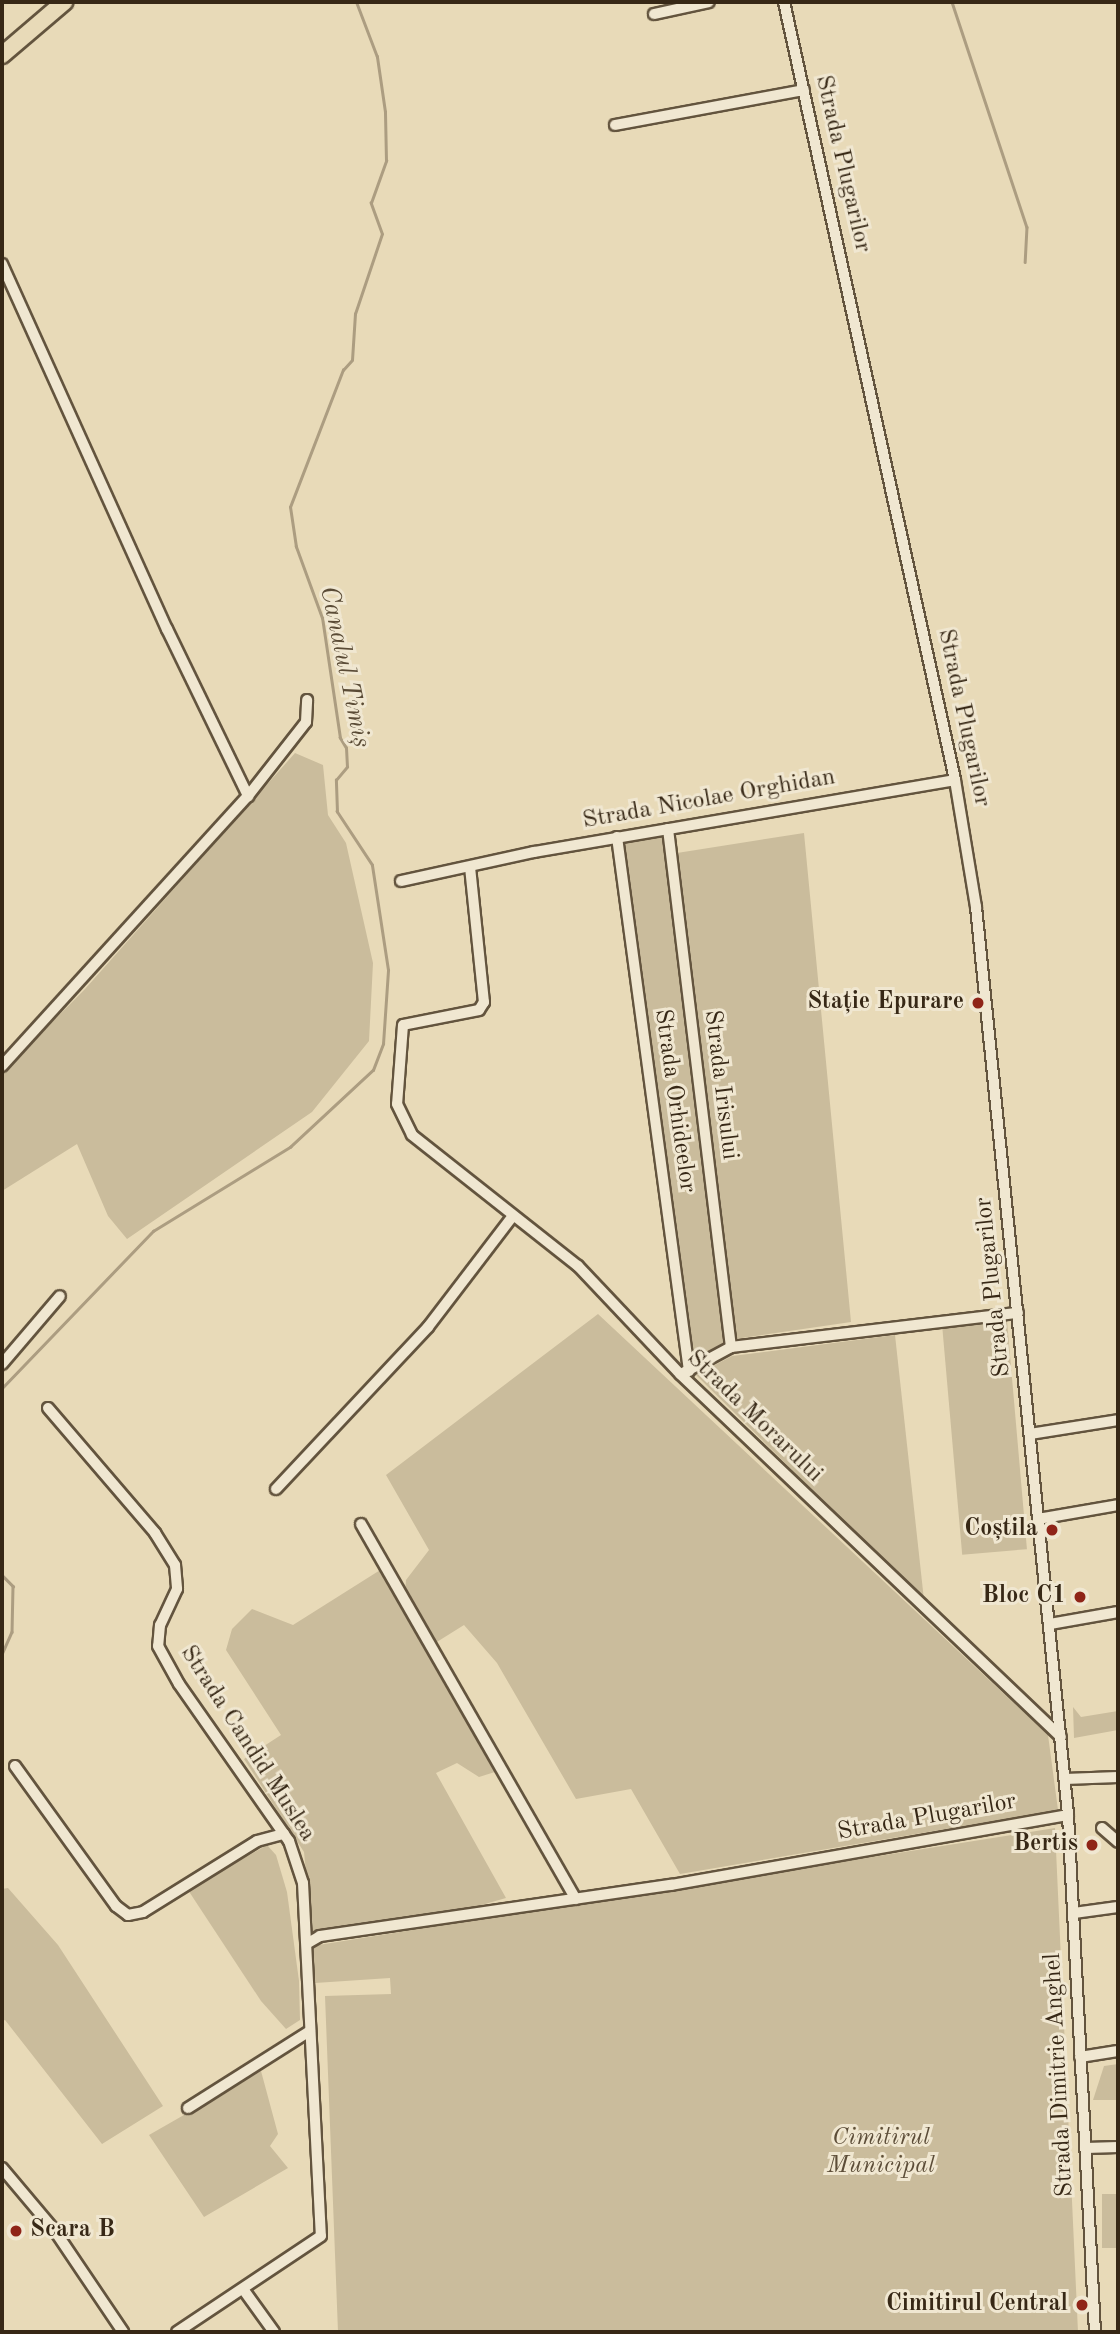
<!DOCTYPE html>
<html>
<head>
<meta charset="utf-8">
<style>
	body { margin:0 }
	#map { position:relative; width:1120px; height:2334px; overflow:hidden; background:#e8dab8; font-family:"Old Standard TT",serif }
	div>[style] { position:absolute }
	.green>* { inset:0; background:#cabc9c; transform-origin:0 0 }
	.stream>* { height:2.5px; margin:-1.25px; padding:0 1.25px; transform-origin:1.25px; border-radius:1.25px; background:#ac9d81 }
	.roads { filter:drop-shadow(2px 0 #63543e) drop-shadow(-2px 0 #63543e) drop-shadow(0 2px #63543e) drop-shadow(0 -2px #63543e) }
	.minor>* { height:10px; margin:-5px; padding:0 5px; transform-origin:5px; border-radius:5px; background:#f0e7d1 }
	.highway>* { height:16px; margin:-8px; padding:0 8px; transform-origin:8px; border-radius:8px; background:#e8dab8 }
	.dots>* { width:19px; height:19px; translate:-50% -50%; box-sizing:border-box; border:4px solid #f0e7d1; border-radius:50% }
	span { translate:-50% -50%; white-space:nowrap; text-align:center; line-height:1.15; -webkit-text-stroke:6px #f0e7d1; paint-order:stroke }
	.street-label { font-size:24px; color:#372816 }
	.poi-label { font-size:24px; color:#372816; font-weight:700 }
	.right { translate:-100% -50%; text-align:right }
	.left { translate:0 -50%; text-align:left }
	.park-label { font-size:24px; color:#5c4d38; font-style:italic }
	.water-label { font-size:26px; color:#5a4b36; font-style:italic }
	.frame { position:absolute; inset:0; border:4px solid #372816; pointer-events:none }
</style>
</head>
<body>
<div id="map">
	<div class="green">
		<i style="clip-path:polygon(295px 753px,323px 765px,328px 815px,346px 843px,373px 963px,369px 1041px,312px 1112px,127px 1239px,108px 1216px,77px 1144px,2px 1191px,2px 1073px,85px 989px)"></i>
		<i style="clip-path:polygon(804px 833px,851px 1322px,735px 1339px,692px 1365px,624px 842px,664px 835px,677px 853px)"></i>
		<i style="clip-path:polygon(598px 1314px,1048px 1735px,1058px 1810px,680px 1874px,631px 1789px,576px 1799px,497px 1663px,464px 1625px,432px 1645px,498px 1771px,479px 1777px,457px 1763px,436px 1773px,506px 1898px,457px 1912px,405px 1916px,312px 1933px,304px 1852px,244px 1759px,281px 1735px,226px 1650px,232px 1629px,252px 1609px,293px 1625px,385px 1567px,405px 1594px,406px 1580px,429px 1550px,386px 1475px)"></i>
		<i style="left:1007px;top:1321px;width:229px;height:65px;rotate:85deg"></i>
		<i style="clip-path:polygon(895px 1335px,924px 1600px,696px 1375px,732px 1356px)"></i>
		<i style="clip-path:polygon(1073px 1707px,1081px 1717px,1118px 1711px,1118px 1730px,1074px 1738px)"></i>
		<i style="clip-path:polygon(1055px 1828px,1078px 2332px,338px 2332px,325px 1996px,391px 1994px,390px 1978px,315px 1983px,312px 1946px)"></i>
		<i style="clip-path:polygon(267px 1845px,276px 1855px,287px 1892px,299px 1981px,300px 2020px,286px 2029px,261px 2001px,188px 1890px)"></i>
		<i style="clip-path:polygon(8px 1888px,58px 1945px,163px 2106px,102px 2144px,5px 2020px,2px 2021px,2px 1889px)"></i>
		<i style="clip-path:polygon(1118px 2064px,1118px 2100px,1093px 2100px,1104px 2066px)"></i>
		<i style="clip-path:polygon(261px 2071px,278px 2134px,270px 2146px,288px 2168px,204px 2217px,149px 2135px)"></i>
		<i style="left:1102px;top:2194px;width:16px;height:54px"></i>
	</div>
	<div class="stream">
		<i style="left:952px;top:2px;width:237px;rotate:71.6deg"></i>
		<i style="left:1027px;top:227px;width:35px;rotate:93deg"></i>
		<i style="left:2px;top:1388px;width:218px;rotate:-46.1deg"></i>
		<i style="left:153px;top:1231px;width:161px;rotate:-31.5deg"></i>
		<i style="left:290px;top:1147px;width:113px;rotate:-42.9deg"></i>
		<i style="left:373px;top:1070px;width:28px;rotate:-69deg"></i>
		<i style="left:383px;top:1044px;width:74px;rotate:-86.1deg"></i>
		<i style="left:388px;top:970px;width:106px;rotate:-98.7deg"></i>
		<i style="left:372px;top:865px;width:64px;rotate:-123.4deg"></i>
		<i style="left:337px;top:812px;width:32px;rotate:-92deg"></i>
		<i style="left:336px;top:780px;width:17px;rotate:-50deg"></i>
		<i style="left:347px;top:767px;width:19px;rotate:-93deg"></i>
		<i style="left:346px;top:748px;width:12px;rotate:-121deg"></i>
		<i style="left:340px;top:738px;width:121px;rotate:-98.5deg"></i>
		<i style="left:322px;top:618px;width:76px;rotate:-110.1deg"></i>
		<i style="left:296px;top:547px;width:40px;rotate:-98.5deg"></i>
		<i style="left:290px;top:507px;width:147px;rotate:-68.9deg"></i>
		<i style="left:343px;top:370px;width:13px;rotate:-48deg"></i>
		<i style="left:352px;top:360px;width:46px;rotate:-86.3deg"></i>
		<i style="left:355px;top:314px;width:84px;rotate:-71.4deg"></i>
		<i style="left:382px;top:234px;width:33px;rotate:-110deg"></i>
		<i style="left:371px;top:203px;width:45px;rotate:-70.3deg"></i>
		<i style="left:386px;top:161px;width:49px;rotate:-91.2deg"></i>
		<i style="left:385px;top:112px;width:56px;rotate:-98.3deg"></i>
		<i style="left:377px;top:57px;width:59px;rotate:-110.9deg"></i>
		<i style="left:2px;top:1575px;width:16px;rotate:45deg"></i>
		<i style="left:13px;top:1586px;width:46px;rotate:91.2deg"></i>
		<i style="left:12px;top:1632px;width:24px;rotate:114deg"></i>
	</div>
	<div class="roads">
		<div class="minor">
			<i style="left:784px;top:2px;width:797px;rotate:77.6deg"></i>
			<i style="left:955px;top:780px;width:129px;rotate:80.6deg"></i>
			<i style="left:976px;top:907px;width:913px;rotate:84.21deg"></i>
			<i style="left:1068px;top:1815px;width:518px;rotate:87.01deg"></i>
			<i style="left:654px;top:14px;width:56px;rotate:-12.3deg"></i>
			<i style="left:615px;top:125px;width:192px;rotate:-10.5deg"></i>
			<i style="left:2px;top:264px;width:401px;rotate:65.7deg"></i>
			<i style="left:167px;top:629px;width:186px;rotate:64.1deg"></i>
			<i style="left:668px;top:829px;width:522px;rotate:83.07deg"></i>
			<i style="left:617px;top:837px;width:539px;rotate:82.32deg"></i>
			<i style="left:470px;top:867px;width:136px;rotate:84.1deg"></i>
			<i style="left:484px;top:1002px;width:9px;rotate:122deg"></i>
			<i style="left:479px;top:1010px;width:77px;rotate:168.8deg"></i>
			<i style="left:403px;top:1025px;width:79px;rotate:94.3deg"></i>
			<i style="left:397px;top:1104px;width:34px;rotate:64deg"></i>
			<i style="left:412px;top:1135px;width:211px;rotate:38.3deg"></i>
			<i style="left:578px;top:1266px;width:149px;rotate:46.6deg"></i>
			<i style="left:680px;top:1374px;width:526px;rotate:43.61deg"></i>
			<i style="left:401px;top:881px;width:136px;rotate:-12.3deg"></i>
			<i style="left:534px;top:852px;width:427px;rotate:-9.7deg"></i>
			<i style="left:2px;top:1066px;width:365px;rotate:-47.7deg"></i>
			<i style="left:248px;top:796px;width:94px;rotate:-51.9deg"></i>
			<i style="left:306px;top:722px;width:22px;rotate:-87deg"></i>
			<i style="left:2px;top:1364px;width:89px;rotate:-49.5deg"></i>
			<i style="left:683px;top:1373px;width:55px;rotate:-28.4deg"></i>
			<i style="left:731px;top:1347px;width:289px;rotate:-6.8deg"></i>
			<i style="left:48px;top:1408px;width:165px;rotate:49.4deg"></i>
			<i style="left:155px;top:1533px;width:38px;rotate:58deg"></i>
			<i style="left:175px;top:1565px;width:24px;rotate:85deg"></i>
			<i style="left:177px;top:1589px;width:40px;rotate:115deg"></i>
			<i style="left:160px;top:1625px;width:21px;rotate:95deg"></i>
			<i style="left:158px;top:1646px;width:43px;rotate:61.1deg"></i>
			<i style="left:179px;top:1684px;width:192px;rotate:55deg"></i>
			<i style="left:289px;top:1841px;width:44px;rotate:71.6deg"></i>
			<i style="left:303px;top:1883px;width:353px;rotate:87.1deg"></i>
			<i style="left:321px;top:2236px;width:173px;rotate:146.3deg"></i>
			<i style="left:1030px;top:1434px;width:89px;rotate:-9deg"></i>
			<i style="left:276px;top:1489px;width:222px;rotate:-46.8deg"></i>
			<i style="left:428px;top:1327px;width:140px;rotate:-52.6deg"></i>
			<i style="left:1038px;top:1519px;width:81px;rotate:-9.9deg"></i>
			<i style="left:361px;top:1524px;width:432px;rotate:60.2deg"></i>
			<i style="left:1050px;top:1624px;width:69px;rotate:-10deg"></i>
			<i style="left:15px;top:1766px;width:173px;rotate:54.2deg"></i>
			<i style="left:116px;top:1906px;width:15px;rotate:37deg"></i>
			<i style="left:128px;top:1915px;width:15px;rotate:-11deg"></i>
			<i style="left:143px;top:1912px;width:134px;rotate:-31.9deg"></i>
			<i style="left:257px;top:1841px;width:28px;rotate:-15deg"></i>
			<i style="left:1065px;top:1779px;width:53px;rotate:-2.2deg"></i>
			<i style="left:1102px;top:1828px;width:21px;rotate:41deg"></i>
			<i style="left:1074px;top:1913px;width:44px;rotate:-7.8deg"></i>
			<i style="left:308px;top:1943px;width:14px;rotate:-30deg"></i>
			<i style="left:320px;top:1936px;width:355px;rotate:-8.3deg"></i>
			<i style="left:671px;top:1885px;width:403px;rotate:-10deg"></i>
			<i style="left:1080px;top:2057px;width:38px;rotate:-9deg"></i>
			<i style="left:188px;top:2108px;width:144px;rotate:-32.3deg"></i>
			<i style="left:1086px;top:2148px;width:32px;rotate:-2deg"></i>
			<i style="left:2px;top:2168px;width:82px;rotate:49.9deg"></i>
			<i style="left:55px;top:2231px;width:122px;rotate:56deg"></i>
			<i style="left:243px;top:2289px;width:53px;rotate:54.2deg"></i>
		</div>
		<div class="highway">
			<i style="left:2px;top:55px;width:82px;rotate:-40.5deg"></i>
		</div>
	</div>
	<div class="dots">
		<i style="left:978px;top:1003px;background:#8f2418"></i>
		<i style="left:1052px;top:1530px;background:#8f2418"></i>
		<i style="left:1080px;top:1597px;background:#8f2418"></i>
		<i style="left:1092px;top:1845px;background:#8f2418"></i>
		<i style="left:16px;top:2231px;background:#8f2418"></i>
		<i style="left:1082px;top:2305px;background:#8f2418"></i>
	</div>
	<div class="street-label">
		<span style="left:842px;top:164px;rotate:77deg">Strada Plugarilor</span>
		<span style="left:963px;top:718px;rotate:78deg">Strada Plugarilor</span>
		<span style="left:709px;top:800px;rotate:-10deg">Strada Nicolae Orghidan</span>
		<span style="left:720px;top:1085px;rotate:83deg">Strada Irisului</span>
		<span style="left:674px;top:1101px;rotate:82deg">Strada Orhideelor</span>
		<span style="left:994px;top:1287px;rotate:-96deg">Strada Plugarilor</span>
		<span style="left:754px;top:1417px;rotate:44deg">Strada Morarului</span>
		<span style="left:247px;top:1744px;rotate:57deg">Strada Candid Muslea</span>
		<span style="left:927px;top:1818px;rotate:-10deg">Strada Plugarilor</span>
		<span style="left:1060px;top:2075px;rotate:-93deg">Strada Dimitrie Anghel</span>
	</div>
	<div class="poi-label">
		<span class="right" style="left:964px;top:1003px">Stație Epurare</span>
		<span class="right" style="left:1038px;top:1530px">Coștila</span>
		<span class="right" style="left:1066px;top:1597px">Bloc C1</span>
		<span class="right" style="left:1078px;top:1845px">Bertis</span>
		<span class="left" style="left:30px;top:2231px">Scara B</span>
		<span class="right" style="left:1068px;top:2305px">Cimitirul Central</span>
	</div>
	<div class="park-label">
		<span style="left:881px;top:2153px">Cimitirul<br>Municipal</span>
	</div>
	<div class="water-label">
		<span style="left:344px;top:667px;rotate:78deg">Canalul Timiș</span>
	</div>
	<div class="frame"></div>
</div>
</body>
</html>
